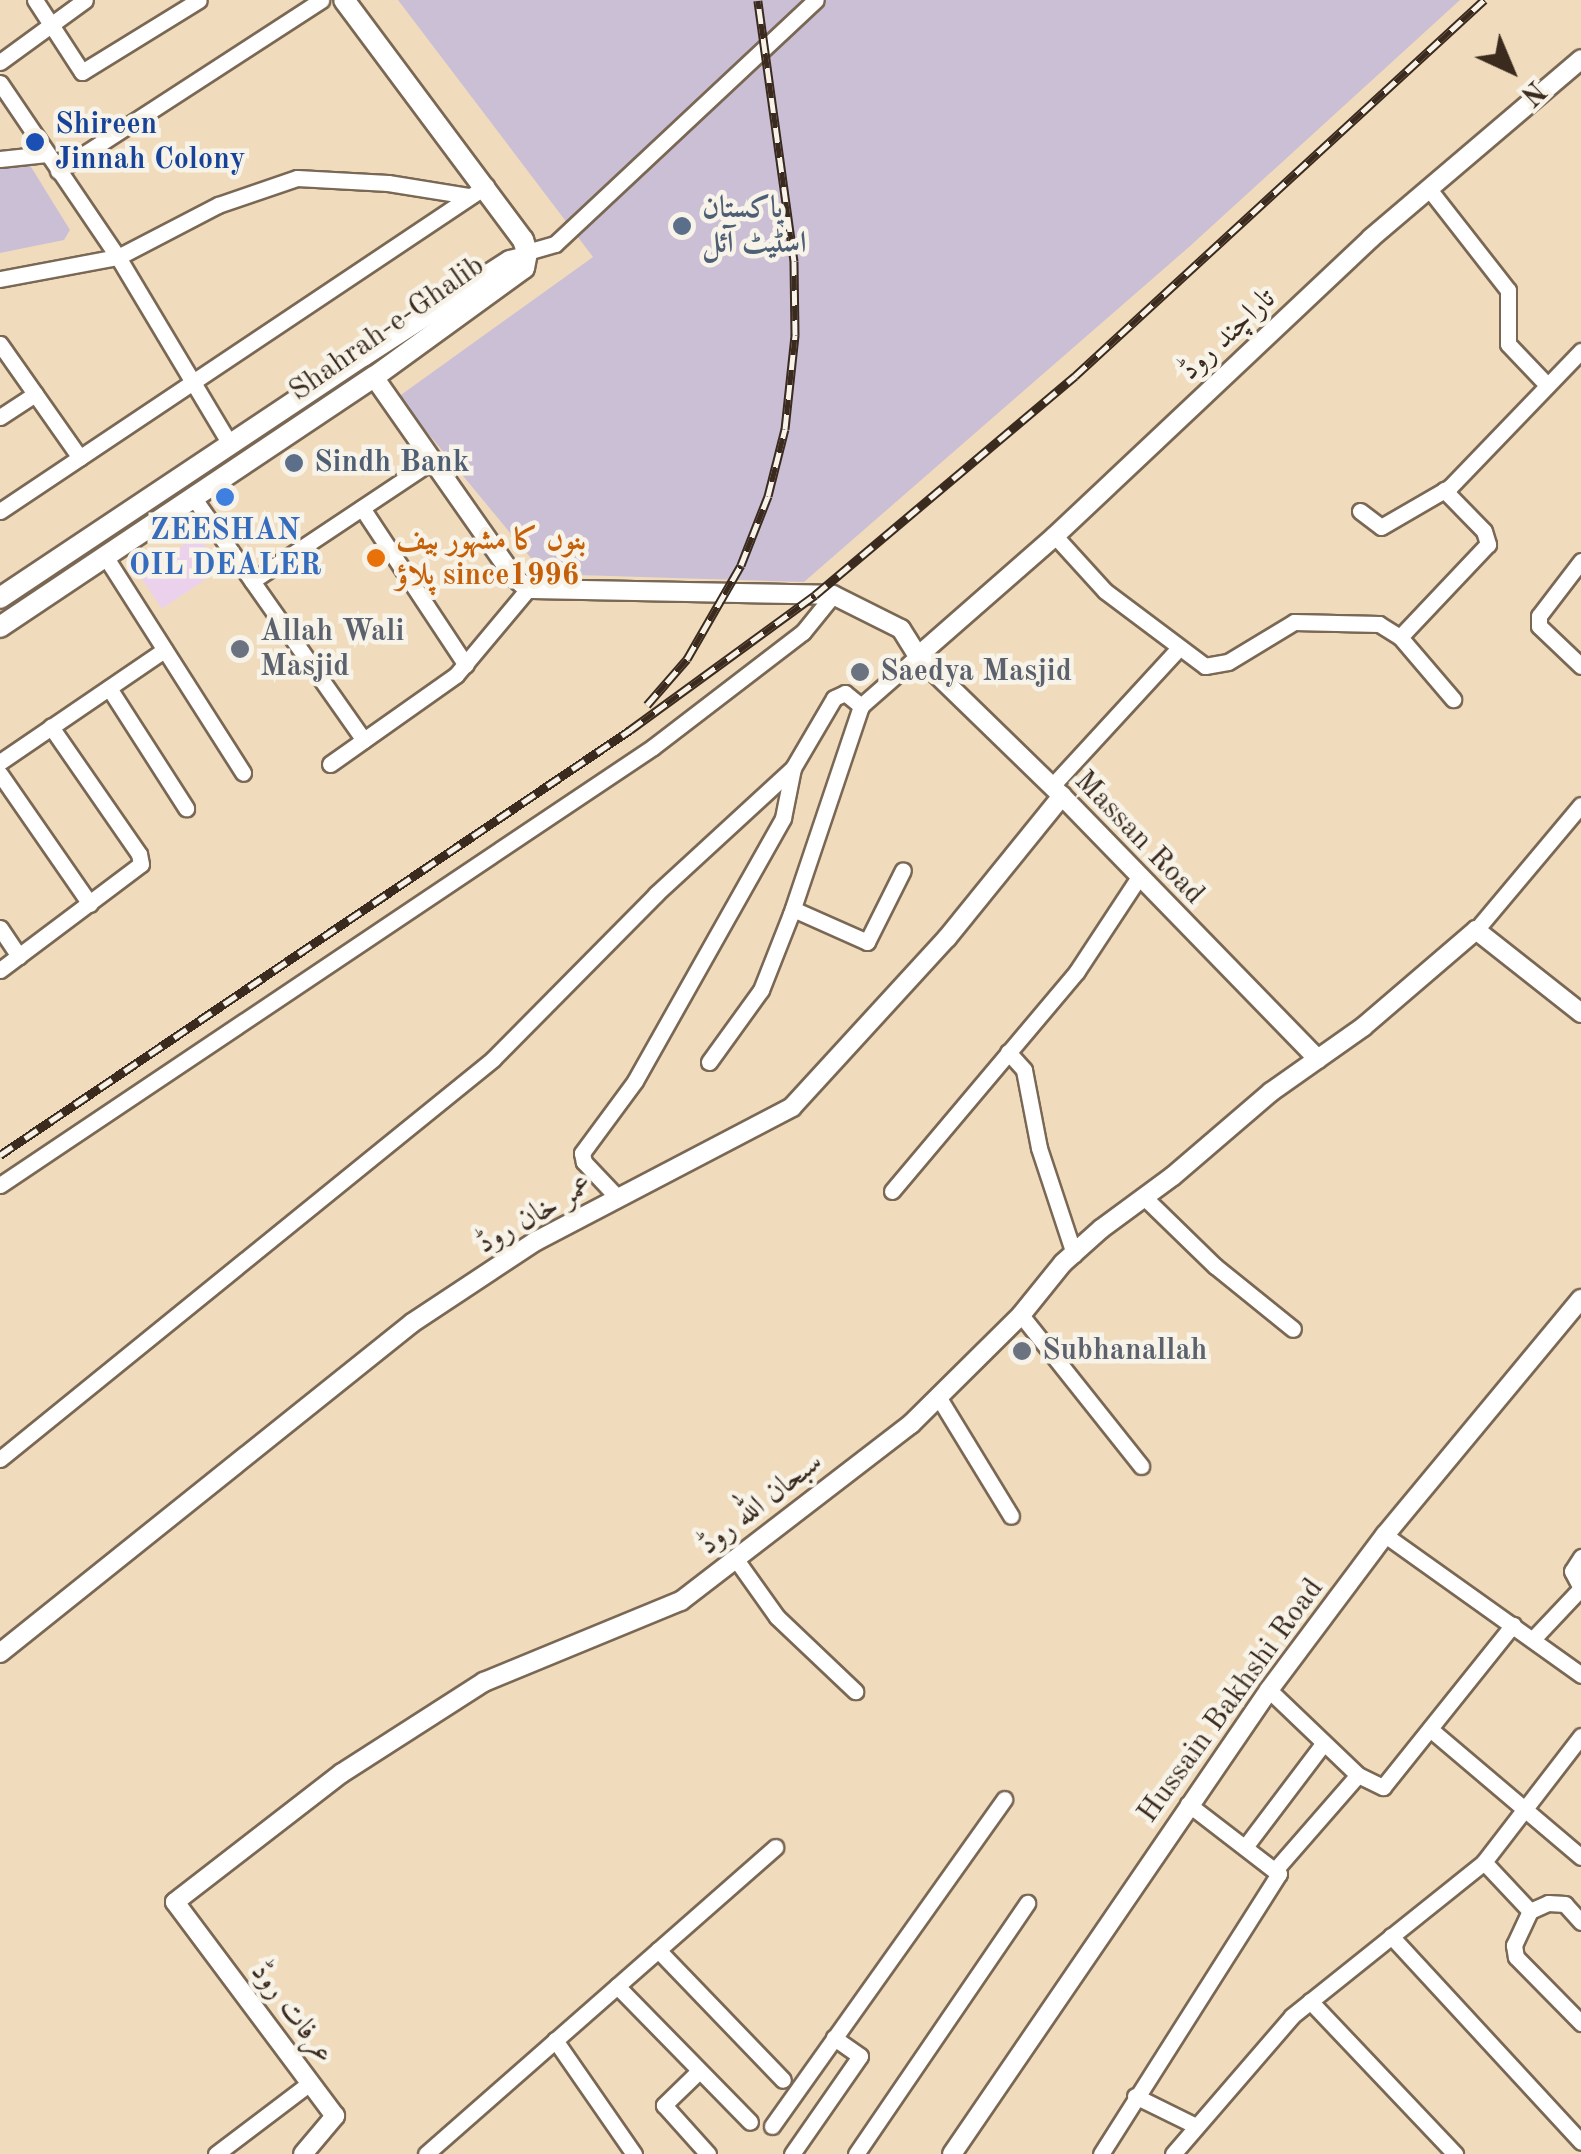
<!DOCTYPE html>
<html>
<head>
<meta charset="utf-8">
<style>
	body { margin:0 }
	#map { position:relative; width:1581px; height:2154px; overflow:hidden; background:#f0dcbc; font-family:"Old Standard TT",Amiri,serif }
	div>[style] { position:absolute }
	.built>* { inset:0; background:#ebd1ec; transform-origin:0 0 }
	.industrial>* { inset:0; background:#cbbfd6 }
	.roads { filter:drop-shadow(2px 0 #7a6855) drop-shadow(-2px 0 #7a6855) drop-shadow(0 2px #7a6855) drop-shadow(0 -2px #7a6855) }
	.minor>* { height:15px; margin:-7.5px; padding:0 7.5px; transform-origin:7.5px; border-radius:7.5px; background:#fff }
	.tertiary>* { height:18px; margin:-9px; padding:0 9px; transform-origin:9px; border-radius:9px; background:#fff }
	.secondary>* { height:20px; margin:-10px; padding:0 10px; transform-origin:10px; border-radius:10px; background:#fff }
	.rail>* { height:9px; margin-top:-4.5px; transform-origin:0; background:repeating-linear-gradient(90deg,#f7f3e8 0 15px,#3b2a1e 0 30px); box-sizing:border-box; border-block:2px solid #3b2a1e }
	.dots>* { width:28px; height:28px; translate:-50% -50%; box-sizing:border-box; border:5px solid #f7f3e8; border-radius:50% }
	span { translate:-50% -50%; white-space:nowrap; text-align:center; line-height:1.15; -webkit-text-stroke:9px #f7f3e8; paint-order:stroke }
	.transit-label { font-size:30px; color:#164399; font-weight:700 }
	.left { translate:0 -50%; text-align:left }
	.service-label { font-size:30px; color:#4e5e75; font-weight:700 }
	.street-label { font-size:30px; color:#3b2a1e }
	.shop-label { font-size:30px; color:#366cbe; font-weight:700 }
	.food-label { font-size:30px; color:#c56008; font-weight:700 }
	.worship-label { font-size:30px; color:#5b616d; font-weight:700 }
	.north { position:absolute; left:1461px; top:20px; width:100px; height:100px; -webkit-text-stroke:8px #f7f3e8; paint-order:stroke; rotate:136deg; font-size:28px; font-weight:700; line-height:40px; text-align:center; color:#3b2a1e }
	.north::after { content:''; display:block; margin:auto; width:35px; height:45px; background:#3b2a1e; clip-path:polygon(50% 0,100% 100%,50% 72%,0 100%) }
</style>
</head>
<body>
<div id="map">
	<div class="built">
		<i style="left:198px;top:535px;width:41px;height:71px;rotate:56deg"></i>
	</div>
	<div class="industrial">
		<i style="clip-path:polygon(398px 0,1460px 0,1189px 247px,804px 582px,544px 574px,398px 397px,593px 257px)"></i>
		<i style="clip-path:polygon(28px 162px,70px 230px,64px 240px,0 253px,0 167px)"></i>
	</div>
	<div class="roads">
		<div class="minor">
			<i style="left:35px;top:0;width:86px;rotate:56.9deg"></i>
			<i style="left:82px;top:72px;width:137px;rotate:-31.6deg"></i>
			<i style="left:0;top:62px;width:105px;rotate:-36.1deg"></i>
			<i style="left:0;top:83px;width:210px;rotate:55.9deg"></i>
			<i style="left:118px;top:257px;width:218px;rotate:59.1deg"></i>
			<i style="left:0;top:159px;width:47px;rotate:-6.1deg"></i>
			<i style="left:58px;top:171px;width:314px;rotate:-33deg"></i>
			<i style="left:1429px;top:189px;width:128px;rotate:52deg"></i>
			<i style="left:1508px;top:290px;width:54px;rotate:90deg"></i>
			<i style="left:1508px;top:344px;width:57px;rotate:46.4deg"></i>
			<i style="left:527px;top:252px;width:29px;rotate:-16deg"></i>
			<i style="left:555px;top:244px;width:357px;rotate:-43.1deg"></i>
			<i style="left:0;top:279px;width:120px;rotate:-10.6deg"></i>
			<i style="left:118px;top:257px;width:113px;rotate:-27.5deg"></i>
			<i style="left:218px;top:205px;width:83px;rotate:-18.9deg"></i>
			<i style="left:297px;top:178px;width:91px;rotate:3.1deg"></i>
			<i style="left:388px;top:183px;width:81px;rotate:9.2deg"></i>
			<i style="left:0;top:344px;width:139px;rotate:54.9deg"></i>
			<i style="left:0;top:417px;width:42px;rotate:-33.3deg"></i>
			<i style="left:1444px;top:490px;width:57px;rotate:45.7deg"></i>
			<i style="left:1484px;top:531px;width:14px;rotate:73deg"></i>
			<i style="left:1488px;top:544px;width:128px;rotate:133.4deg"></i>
			<i style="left:1400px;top:637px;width:82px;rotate:49.5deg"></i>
			<i style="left:193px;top:497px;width:297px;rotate:54.9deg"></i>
			<i style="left:362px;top:508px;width:188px;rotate:56.5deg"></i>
			<i style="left:0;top:511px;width:585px;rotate:-33.77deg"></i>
			<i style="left:1360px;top:511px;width:26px;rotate:37deg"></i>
			<i style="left:1381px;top:527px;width:80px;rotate:-30.1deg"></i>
			<i style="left:1450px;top:487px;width:189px;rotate:-46.1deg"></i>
			<i style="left:1055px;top:536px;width:74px;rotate:47.7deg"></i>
			<i style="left:1105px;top:591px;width:125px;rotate:36.9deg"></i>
			<i style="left:1205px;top:666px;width:23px;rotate:-10deg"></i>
			<i style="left:1228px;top:662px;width:77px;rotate:-31.2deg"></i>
			<i style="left:1294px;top:622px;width:85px;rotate:1.3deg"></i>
			<i style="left:1379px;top:624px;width:25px;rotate:32deg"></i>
			<i style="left:105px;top:556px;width:257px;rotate:57.5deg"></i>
			<i style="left:1581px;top:561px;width:69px;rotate:127.4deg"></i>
			<i style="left:1539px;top:616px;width:10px;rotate:90deg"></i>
			<i style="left:1539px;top:626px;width:58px;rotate:43.6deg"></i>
			<i style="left:252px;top:581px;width:216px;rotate:-33.7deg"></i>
			<i style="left:109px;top:688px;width:143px;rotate:57.3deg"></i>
			<i style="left:0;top:762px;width:199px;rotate:-34.3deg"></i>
			<i style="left:330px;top:764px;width:154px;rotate:-35.2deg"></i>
			<i style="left:456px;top:675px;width:112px;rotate:-50.1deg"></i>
			<i style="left:0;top:774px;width:158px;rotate:55.3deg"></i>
			<i style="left:1052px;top:786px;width:185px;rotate:-47.4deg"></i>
			<i style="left:793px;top:909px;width:81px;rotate:24deg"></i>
			<i style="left:867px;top:942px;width:80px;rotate:-63.4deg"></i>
			<i style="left:0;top:928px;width:34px;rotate:56deg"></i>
			<i style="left:1476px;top:930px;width:163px;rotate:-50deg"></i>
			<i style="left:0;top:970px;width:176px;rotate:-36.9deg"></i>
			<i style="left:141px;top:864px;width:10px;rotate:-101deg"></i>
			<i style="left:139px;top:854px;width:155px;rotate:-124.7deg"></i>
			<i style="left:1008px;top:1052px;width:24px;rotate:48deg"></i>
			<i style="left:1024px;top:1070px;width:79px;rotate:79.1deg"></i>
			<i style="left:1039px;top:1148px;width:112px;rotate:71.7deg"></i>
			<i style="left:709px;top:1062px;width:89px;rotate:-54.2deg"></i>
			<i style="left:761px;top:990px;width:82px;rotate:-68.5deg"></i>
			<i style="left:791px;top:914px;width:219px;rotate:-71.4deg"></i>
			<i style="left:861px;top:706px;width:76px;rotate:-41.3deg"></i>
			<i style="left:0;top:1185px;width:786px;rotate:-33.85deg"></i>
			<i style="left:653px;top:747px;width:189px;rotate:-37.5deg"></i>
			<i style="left:803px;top:632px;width:48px;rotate:-51deg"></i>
			<i style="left:892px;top:1191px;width:287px;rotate:-49.9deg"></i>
			<i style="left:1077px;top:971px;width:113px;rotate:-56.6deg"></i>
			<i style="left:618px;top:1198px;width:50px;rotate:-133.4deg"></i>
			<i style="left:584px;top:1162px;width:9px;rotate:-103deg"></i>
			<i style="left:582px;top:1153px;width:89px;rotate:-53.6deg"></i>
			<i style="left:635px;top:1081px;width:302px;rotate:-60.6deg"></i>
			<i style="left:783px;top:818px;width:51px;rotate:-78.7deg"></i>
			<i style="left:1145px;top:1198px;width:98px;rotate:44.2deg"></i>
			<i style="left:1215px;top:1266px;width:100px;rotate:38.9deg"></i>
			<i style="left:1021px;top:1315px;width:193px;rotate:51.5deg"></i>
			<i style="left:939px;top:1398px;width:138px;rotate:58.6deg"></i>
			<i style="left:0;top:1459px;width:635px;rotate:-39.05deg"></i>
			<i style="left:493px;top:1059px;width:232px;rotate:-45.3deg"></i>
			<i style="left:656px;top:894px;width:186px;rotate:-42.6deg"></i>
			<i style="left:793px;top:768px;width:81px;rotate:-59.6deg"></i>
			<i style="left:834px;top:698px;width:12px;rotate:-24deg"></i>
			<i style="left:845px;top:693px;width:21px;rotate:39deg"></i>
			<i style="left:1385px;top:1535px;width:241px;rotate:35.5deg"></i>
			<i style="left:735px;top:1558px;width:72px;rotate:54.6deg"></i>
			<i style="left:777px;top:1617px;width:108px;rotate:43.5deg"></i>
			<i style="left:1533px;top:1639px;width:70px;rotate:-46.7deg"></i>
			<i style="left:1581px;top:1588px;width:19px;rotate:-118deg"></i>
			<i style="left:1572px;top:1571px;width:17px;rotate:-57deg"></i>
			<i style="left:1269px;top:1690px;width:123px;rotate:43.7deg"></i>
			<i style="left:1358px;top:1775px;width:28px;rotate:26deg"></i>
			<i style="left:1383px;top:1787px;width:208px;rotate:-51.3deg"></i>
			<i style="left:1430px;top:1729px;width:198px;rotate:40.3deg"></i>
			<i style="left:1245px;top:1847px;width:129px;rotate:-52.9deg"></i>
			<i style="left:1484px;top:1862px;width:67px;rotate:46.8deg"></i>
			<i style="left:1275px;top:1870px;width:126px;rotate:-48.9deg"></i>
			<i style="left:1581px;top:1922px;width:24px;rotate:-132deg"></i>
			<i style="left:1565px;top:1904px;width:17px;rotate:-177deg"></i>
			<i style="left:1548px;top:1903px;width:20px;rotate:156deg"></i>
			<i style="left:1530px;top:1911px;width:38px;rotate:115deg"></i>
			<i style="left:1514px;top:1945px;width:12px;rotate:81deg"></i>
			<i style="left:1516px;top:1957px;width:93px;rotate:45.4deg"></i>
			<i style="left:1391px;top:1936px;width:280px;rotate:47.3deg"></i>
			<i style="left:658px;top:1950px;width:180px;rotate:46.1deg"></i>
			<i style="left:617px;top:1986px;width:190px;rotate:45.6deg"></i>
			<i style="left:1310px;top:2001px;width:211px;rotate:46.5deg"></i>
			<i style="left:555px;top:2040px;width:139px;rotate:55.3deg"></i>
			<i style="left:699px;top:2071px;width:49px;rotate:135.8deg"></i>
			<i style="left:664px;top:2105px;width:66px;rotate:48.1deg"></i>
			<i style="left:1135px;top:2096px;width:66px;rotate:26.2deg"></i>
			<i style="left:772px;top:2126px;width:401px;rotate:-54.6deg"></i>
			<i style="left:216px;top:2154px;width:118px;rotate:-37.1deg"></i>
			<i style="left:426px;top:2154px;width:465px;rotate:-41.3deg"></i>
			<i style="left:792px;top:2154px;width:119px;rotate:-55.2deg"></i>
			<i style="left:860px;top:2056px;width:32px;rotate:-145deg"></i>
			<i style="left:856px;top:2154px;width:304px;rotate:-55.7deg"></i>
			<i style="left:1101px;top:2154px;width:332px;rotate:-57.6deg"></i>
			<i style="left:1279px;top:1874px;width:115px;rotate:-142.4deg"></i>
			<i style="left:1173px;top:2154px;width:182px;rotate:-49.2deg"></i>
			<i style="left:1292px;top:2016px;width:246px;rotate:-38.7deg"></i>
			<i style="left:1484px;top:1862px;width:159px;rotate:-52.4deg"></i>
		</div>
		<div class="tertiary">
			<i style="left:374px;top:377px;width:244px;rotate:55deg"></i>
			<i style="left:514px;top:577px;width:18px;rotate:41deg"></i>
			<i style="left:528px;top:589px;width:305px;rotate:1.1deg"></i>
			<i style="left:833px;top:595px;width:76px;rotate:26.6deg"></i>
			<i style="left:901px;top:629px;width:32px;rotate:58deg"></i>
			<i style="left:918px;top:656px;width:201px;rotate:44.2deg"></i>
			<i style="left:1062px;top:796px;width:367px;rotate:45.8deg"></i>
			<i style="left:918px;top:656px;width:182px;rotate:-41.2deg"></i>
			<i style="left:1055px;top:536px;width:434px;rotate:-43.3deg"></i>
			<i style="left:1371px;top:238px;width:276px;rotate:-40.4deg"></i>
			<i style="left:0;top:1653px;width:528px;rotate:-38.69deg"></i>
			<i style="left:412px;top:1323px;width:149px;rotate:-33.5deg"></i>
			<i style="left:536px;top:1241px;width:289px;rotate:-27.6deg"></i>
			<i style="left:792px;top:1107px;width:229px;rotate:-47.5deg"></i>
			<i style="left:947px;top:938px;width:183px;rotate:-51deg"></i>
			<i style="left:303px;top:2154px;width:50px;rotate:-49.9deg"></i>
			<i style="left:335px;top:2116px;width:267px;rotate:-126.8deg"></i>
			<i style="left:175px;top:1902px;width:211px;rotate:-37.7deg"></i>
			<i style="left:342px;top:1773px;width:169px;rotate:-32.7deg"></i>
			<i style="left:484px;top:1682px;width:213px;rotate:-22.4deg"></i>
			<i style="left:681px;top:1601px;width:290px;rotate:-37.6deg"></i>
			<i style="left:911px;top:1424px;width:155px;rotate:-44.7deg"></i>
			<i style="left:1021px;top:1315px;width:67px;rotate:-51.1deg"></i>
			<i style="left:1063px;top:1263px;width:51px;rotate:-41.8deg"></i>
			<i style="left:1101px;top:1229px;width:89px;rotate:-36.4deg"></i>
			<i style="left:1173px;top:1176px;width:129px;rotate:-40.6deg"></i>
			<i style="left:1271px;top:1092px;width:113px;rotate:-35.2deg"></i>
			<i style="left:1363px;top:1027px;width:149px;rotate:-40.6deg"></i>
			<i style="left:1476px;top:930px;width:134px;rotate:38.3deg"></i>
			<i style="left:952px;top:2154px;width:562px;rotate:-55.66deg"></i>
			<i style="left:1269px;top:1690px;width:194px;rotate:-53.2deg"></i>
			<i style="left:1385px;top:1535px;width:307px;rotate:-50.3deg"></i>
		</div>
		<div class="secondary">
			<i style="left:0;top:598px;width:436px;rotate:-33.7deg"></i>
			<i style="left:363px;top:356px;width:175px;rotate:-32.9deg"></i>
			<i style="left:510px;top:261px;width:16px;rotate:-14deg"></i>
			<i style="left:0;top:627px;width:450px;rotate:-33.8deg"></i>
			<i style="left:374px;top:377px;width:185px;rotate:-36deg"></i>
			<i style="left:524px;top:268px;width:16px;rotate:-79deg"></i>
			<i style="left:527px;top:252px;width:13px;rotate:-108deg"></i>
			<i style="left:523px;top:240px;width:299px;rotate:-126.7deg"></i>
		</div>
	</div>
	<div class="rail">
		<i style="left:647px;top:705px;width:61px;rotate:-49deg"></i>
		<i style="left:687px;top:659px;width:108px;rotate:-60.1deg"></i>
		<i style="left:741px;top:565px;width:74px;rotate:-68.6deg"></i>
		<i style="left:768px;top:496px;width:69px;rotate:-75.8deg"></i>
		<i style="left:785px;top:429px;width:95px;rotate:-83.9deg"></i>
		<i style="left:795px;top:335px;width:74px;rotate:-90.8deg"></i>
		<i style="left:794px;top:261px;width:263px;rotate:-97.9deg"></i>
		<i style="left:0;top:1155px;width:760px;rotate:-34deg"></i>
		<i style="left:630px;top:730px;width:229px;rotate:-36.1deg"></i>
		<i style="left:815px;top:595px;width:340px;rotate:-40.1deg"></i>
		<i style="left:1075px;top:376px;width:556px;rotate:-42.59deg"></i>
	</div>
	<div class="dots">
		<i style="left:35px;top:142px;background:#1a4fb4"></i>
		<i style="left:682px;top:226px;background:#5c6f8a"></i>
		<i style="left:294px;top:463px;background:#5c6f8a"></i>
		<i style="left:225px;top:497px;background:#3f7fe0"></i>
		<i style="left:376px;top:558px;background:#e8710a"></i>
		<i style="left:240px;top:649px;background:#6b7280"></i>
		<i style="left:860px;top:672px;background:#6b7280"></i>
		<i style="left:1022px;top:1351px;background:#6b7280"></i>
	</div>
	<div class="transit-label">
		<span class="left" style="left:55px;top:142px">Shireen<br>Jinnah Colony</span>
	</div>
	<div class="service-label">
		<span class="left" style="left:702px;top:226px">پاکستان<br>اسٹیٹ آئل</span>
		<span class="left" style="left:314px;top:463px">Sindh Bank</span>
	</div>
	<div class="street-label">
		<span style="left:387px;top:329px;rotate:-35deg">Shahrah-e-Ghalib</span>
		<span style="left:1228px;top:335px;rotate:-43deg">تاراچند روڈ</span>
		<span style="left:1139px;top:838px;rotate:46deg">Massan Road</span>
		<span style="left:535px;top:1215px;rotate:-30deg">عمر خان روڈ</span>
		<span style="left:761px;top:1504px;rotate:-38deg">سبحان اللہ روڈ</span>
		<span style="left:1231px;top:1701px;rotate:-54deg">Hussain Bakhshi Road</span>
		<span style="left:292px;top:2013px;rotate:53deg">عرفات روڈ</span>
	</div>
	<div class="shop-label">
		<span style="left:225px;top:548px">ZEESHAN<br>OIL DEALER</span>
	</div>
	<div class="food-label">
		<span class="left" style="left:396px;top:558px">بنوں کا مشہور بیف<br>پلاؤ since1996</span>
	</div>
	<div class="worship-label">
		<span class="left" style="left:260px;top:649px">Allah Wali<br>Masjid</span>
		<span class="left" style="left:880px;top:672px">Saedya Masjid</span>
		<span class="left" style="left:1042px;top:1351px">Subhanallah</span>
	</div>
	<div class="north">N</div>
</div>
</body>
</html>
